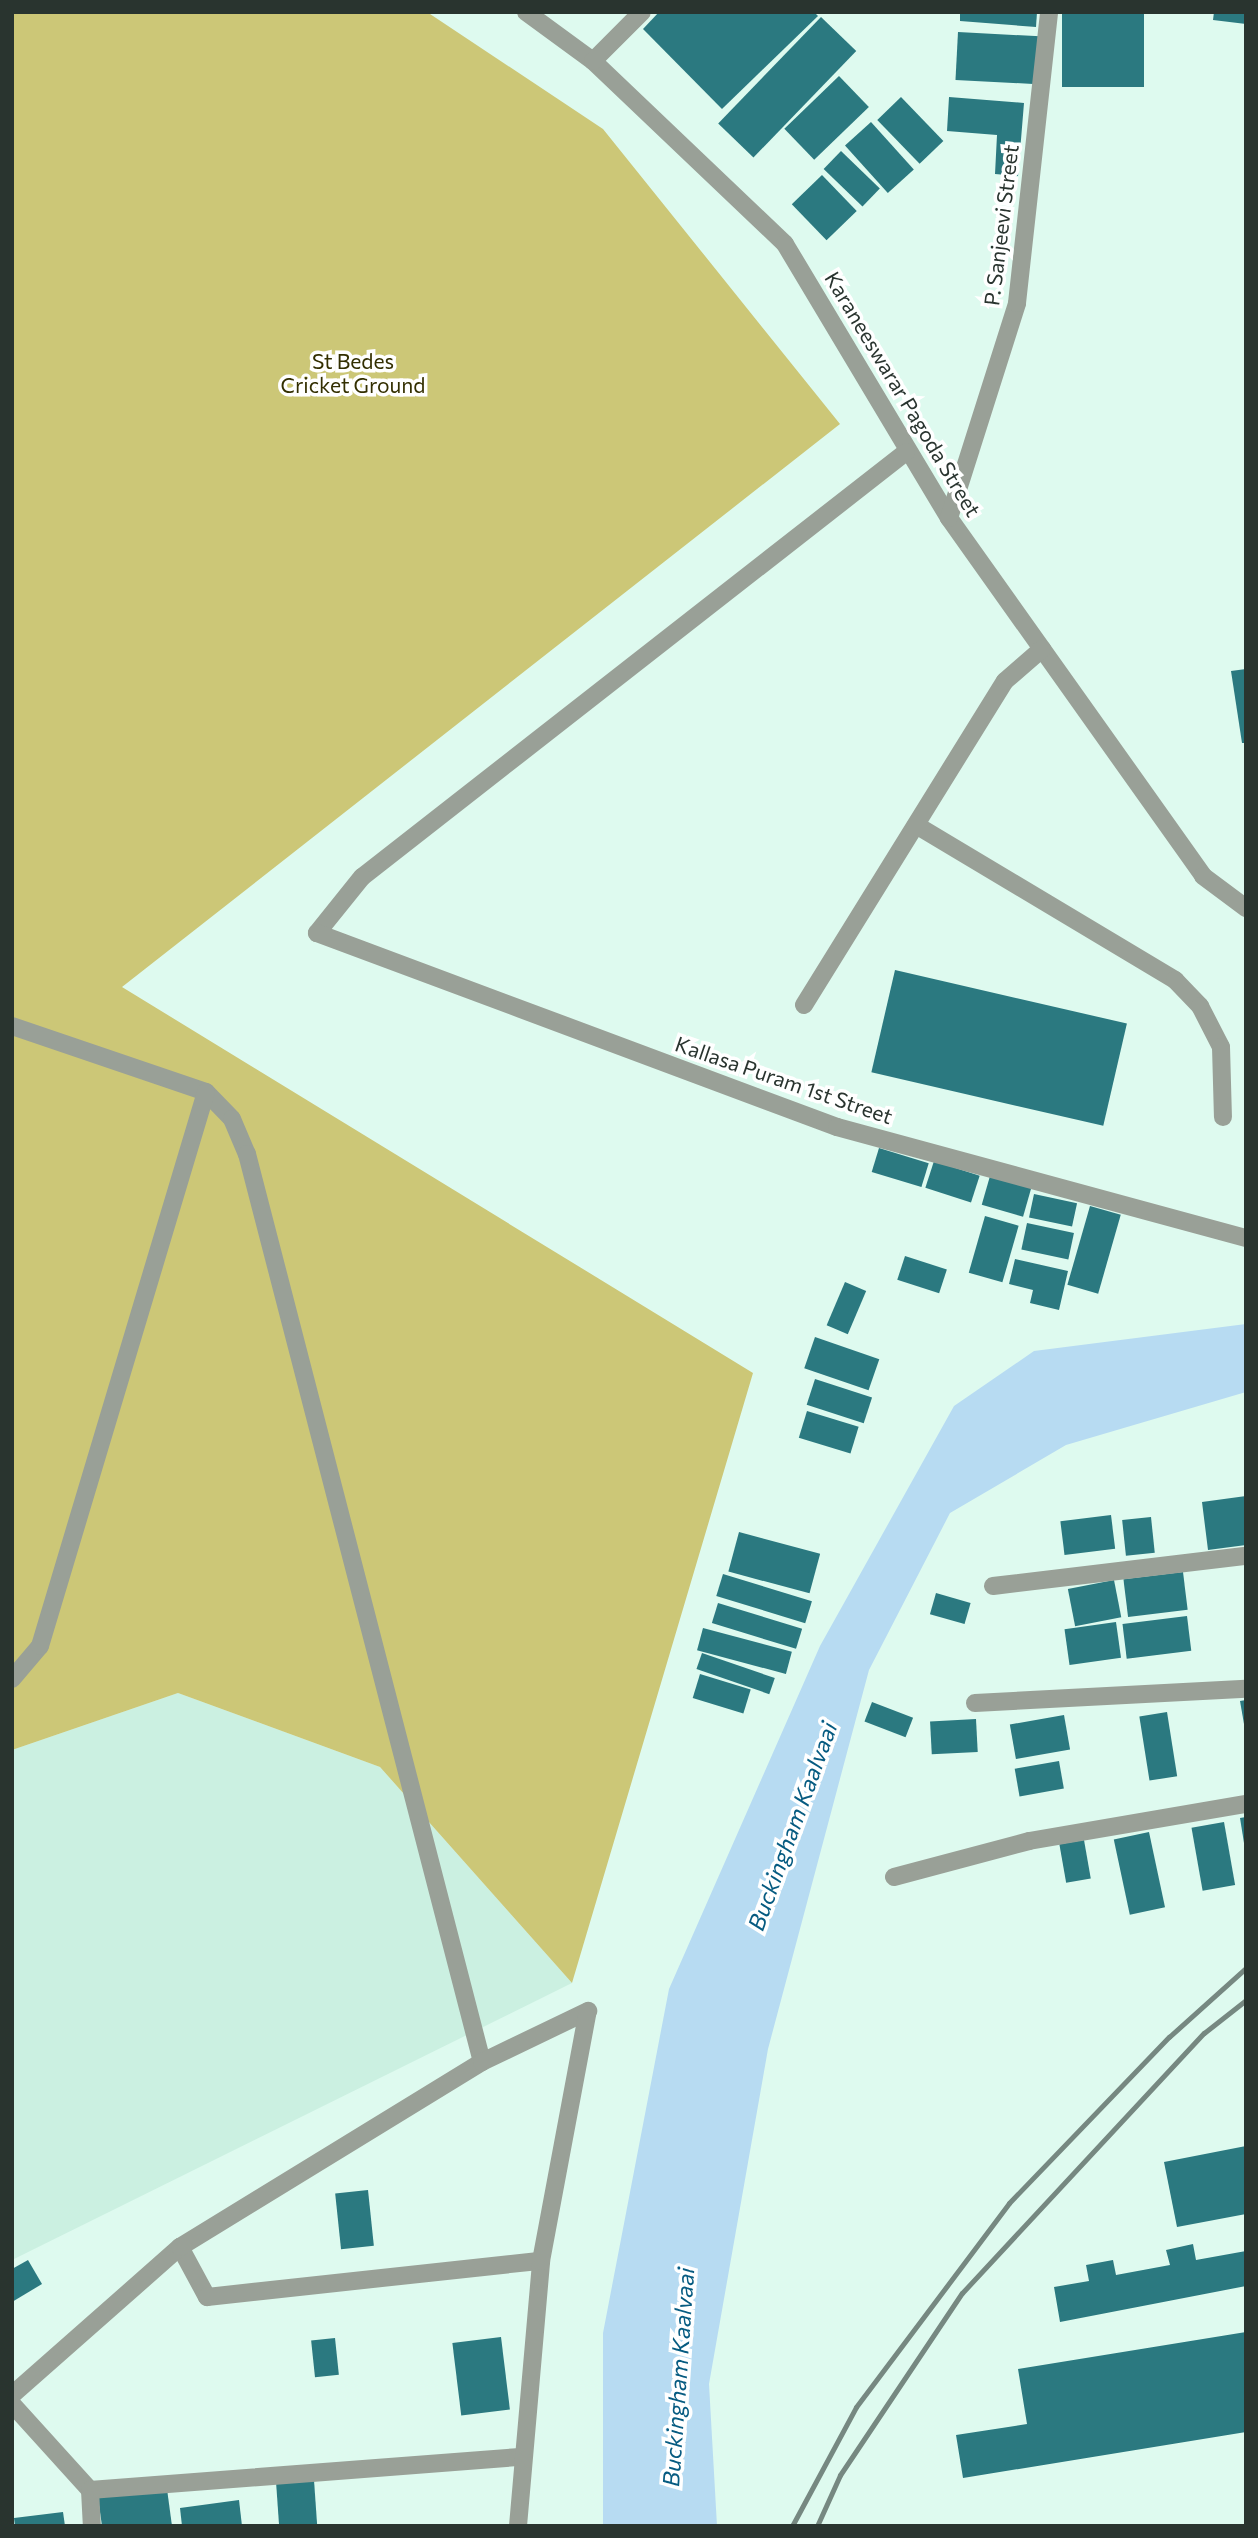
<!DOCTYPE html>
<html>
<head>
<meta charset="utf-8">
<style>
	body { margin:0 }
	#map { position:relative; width:1258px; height:2538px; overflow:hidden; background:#defaef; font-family:Commissioner,sans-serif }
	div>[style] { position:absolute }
	.built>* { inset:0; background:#cbf0e1 }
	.green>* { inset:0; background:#ccc777 }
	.water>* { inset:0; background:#b7dbf2 }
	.building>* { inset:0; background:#2b7980; transform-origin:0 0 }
	.minor>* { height:18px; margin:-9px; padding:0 9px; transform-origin:9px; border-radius:9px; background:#99a097 }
	.rail>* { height:5px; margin:-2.5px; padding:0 2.5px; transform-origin:2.5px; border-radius:2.5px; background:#768881 }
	span { translate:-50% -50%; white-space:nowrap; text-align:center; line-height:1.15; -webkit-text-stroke:7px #fff; paint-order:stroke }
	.street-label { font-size:21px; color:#29342f }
	.park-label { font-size:21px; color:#332f01 }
	.water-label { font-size:23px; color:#065b81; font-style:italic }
	.frame { position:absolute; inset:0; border:14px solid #29342f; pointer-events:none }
</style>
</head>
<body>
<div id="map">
	<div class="built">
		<i style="clip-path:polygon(178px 1693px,380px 1767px,572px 1983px,12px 2260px,12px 1750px)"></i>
	</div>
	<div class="green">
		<i style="clip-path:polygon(12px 12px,427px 12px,603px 129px,840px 424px,122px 987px,753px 1373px,572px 1983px,380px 1767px,178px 1693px,12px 1750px)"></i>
	</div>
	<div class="water">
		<i style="clip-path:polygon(1246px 1324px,1246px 1392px,1066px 1445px,950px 1513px,869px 1670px,768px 2049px,709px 2384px,717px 2526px,603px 2526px,603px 2333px,669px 1989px,820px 1646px,954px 1406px,1034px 1351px)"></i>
	</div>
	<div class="building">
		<i style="clip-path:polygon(659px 12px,814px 12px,818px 16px,722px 109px,643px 29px)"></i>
		<i style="clip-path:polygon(960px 12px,1037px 12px,1036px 27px,960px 21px)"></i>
		<i style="left:1062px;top:12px;width:82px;height:75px"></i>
		<i style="clip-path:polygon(1214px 12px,1246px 12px,1246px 24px,1213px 20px)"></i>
		<i style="left:821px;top:17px;width:49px;height:148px;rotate:44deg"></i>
		<i style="left:958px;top:32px;width:82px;height:48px;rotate:3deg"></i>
		<i style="left:839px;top:76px;width:43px;height:76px;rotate:46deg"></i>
		<i style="left:901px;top:97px;width:61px;height:33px;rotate:46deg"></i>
		<i style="clip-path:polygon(949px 97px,1024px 103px,1018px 176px,995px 174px,997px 135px,947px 131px)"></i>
		<i style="left:871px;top:122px;width:64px;height:35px;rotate:48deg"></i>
		<i style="left:841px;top:151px;width:54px;height:25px;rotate:44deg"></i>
		<i style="left:822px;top:175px;width:50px;height:42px;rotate:46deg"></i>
		<i style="clip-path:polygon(1246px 669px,1246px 743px,1242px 743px,1231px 671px)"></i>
		<i style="left:895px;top:970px;width:238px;height:105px;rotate:13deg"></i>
		<i style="left:879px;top:1148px;width:52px;height:25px;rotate:17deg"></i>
		<i style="left:934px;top:1161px;width:48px;height:28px;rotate:18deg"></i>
		<i style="left:990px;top:1176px;width:43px;height:30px;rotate:16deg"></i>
		<i style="left:1034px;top:1194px;width:44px;height:24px;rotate:12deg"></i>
		<i style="left:1090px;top:1206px;width:32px;height:82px;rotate:16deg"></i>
		<i style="left:985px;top:1216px;width:35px;height:59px;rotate:16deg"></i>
		<i style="left:1027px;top:1223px;width:48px;height:27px;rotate:12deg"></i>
		<i style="left:905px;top:1256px;width:44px;height:25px;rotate:18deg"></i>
		<i style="clip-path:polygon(1015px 1259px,1068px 1271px,1059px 1310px,1030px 1303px,1033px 1290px,1009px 1284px)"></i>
		<i style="left:845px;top:1282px;width:23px;height:47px;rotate:23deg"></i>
		<i style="left:815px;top:1337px;width:68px;height:33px;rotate:19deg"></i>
		<i style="left:815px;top:1379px;width:60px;height:27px;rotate:18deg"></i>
		<i style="left:807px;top:1411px;width:54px;height:28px;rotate:17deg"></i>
		<i style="clip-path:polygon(1246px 1496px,1246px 1545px,1208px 1550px,1202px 1502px)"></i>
		<i style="left:1111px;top:1515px;width:34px;height:51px;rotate:83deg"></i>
		<i style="left:1151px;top:1517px;width:36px;height:29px;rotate:84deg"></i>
		<i style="left:739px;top:1532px;width:84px;height:41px;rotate:15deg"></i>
		<i style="left:1183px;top:1572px;width:38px;height:60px;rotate:83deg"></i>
		<i style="left:723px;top:1574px;width:93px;height:23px;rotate:17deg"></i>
		<i style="left:1114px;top:1580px;width:38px;height:47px;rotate:79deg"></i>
		<i style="left:936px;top:1593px;width:36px;height:22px;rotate:16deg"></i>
		<i style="left:718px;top:1603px;width:88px;height:21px;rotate:17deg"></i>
		<i style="left:1187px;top:1616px;width:35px;height:65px;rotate:83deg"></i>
		<i style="left:1116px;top:1622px;width:36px;height:52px;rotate:82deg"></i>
		<i style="left:703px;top:1628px;width:92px;height:23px;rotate:15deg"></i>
		<i style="left:702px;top:1653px;width:77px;height:17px;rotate:19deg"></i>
		<i style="left:700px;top:1674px;width:53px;height:25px;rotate:17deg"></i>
		<i style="clip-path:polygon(1246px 1700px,1246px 1723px,1244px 1724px,1240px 1701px)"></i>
		<i style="left:872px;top:1702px;width:44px;height:21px;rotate:21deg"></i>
		<i style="left:1167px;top:1712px;width:65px;height:28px;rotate:81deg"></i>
		<i style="left:1064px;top:1715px;width:35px;height:55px;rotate:80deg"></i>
		<i style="left:976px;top:1719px;width:33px;height:46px;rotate:87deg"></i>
		<i style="left:1059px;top:1761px;width:28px;height:45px;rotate:80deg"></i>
		<i style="clip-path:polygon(1246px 1817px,1246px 1843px,1244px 1843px,1240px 1818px)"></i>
		<i style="left:1224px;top:1822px;width:64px;height:33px;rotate:80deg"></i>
		<i style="left:1149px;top:1832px;width:77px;height:36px;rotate:78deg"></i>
		<i style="left:1084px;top:1840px;width:39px;height:25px;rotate:80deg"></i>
		<i style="clip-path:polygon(1246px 2146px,1246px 2214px,1177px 2227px,1164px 2162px)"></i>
		<i style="left:368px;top:2190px;width:56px;height:33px;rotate:84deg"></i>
		<i style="clip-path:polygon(1193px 2244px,1196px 2260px,1246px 2251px,1246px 2286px,1060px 2322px,1054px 2287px,1089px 2281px,1086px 2265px,1113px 2260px,1116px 2275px,1170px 2265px,1166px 2250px)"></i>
		<i style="clip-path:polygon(28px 2260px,42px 2284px,12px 2302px,12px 2269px)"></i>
		<i style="clip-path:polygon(1246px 2332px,1246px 2432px,963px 2478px,956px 2435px,1027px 2424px,1018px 2369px)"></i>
		<i style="left:501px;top:2337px;width:73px;height:49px;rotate:83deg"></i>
		<i style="left:335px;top:2338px;width:37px;height:24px;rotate:84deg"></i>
		<i style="left:314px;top:2480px;width:46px;height:38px;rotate:86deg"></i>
		<i style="clip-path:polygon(167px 2489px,172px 2526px,102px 2526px,98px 2498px)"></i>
		<i style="clip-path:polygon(239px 2500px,242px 2526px,182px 2526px,180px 2508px)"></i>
		<i style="clip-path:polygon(63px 2512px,65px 2526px,15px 2526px,14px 2518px)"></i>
	</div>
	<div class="minor">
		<i style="left:526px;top:12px;width:83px;rotate:36.2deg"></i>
		<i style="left:593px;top:61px;width:265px;rotate:43.6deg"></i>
		<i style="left:785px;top:244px;width:319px;rotate:59.1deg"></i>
		<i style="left:949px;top:518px;width:439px;rotate:54.6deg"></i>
		<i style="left:1203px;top:876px;width:54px;rotate:36.7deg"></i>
		<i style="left:593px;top:61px;width:69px;rotate:-45deg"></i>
		<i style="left:906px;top:452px;width:690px;rotate:142deg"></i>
		<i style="left:362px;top:877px;width:72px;rotate:128.8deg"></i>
		<i style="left:317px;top:933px;width:555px;rotate:20.46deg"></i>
		<i style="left:837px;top:1127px;width:424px;rotate:15.2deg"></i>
		<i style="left:949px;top:518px;width:225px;rotate:-72.4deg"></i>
		<i style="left:1017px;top:303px;width:293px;rotate:-83.7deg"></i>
		<i style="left:916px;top:825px;width:302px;rotate:30.9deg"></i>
		<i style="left:1175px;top:980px;width:36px;rotate:46deg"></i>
		<i style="left:1200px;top:1006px;width:46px;rotate:62.9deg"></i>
		<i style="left:1221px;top:1047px;width:70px;rotate:88.4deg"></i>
		<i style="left:804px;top:1005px;width:381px;rotate:-58.2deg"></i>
		<i style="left:1005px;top:681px;width:49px;rotate:-40.9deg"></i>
		<i style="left:12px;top:1026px;width:205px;rotate:18.8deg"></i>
		<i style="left:206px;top:1092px;width:37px;rotate:46deg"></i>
		<i style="left:232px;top:1119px;width:38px;rotate:67deg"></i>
		<i style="left:247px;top:1154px;width:938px;rotate:75.49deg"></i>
		<i style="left:993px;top:1586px;width:255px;rotate:-6.8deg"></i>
		<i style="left:12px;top:1679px;width:43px;rotate:-49.7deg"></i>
		<i style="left:40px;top:1646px;width:578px;rotate:-73.32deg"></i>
		<i style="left:975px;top:1703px;width:271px;rotate:-3deg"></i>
		<i style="left:894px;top:1877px;width:140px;rotate:-14.9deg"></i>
		<i style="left:1029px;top:1841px;width:220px;rotate:-9.7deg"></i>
		<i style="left:180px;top:2247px;width:57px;rotate:61.6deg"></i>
		<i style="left:207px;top:2297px;width:336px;rotate:-6.2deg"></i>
		<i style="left:12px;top:2395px;width:224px;rotate:-41.4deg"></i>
		<i style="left:180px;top:2247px;width:354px;rotate:-31.5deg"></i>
		<i style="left:482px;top:2062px;width:118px;rotate:-25.7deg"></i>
		<i style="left:12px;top:2404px;width:116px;rotate:47.8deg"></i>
		<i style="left:90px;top:2490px;width:432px;rotate:-4.4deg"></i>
		<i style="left:90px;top:2490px;width:36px;rotate:87deg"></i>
		<i style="left:518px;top:2526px;width:266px;rotate:-85deg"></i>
		<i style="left:541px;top:2261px;width:254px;rotate:-79.4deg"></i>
	</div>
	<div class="rail">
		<i style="left:792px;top:2526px;width:135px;rotate:-61.7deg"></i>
		<i style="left:856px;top:2407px;width:255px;rotate:-53.1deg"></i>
		<i style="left:1009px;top:2203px;width:231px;rotate:-46.1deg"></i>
		<i style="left:1169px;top:2037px;width:103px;rotate:-41.9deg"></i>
		<i style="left:817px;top:2526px;width:56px;rotate:-65.7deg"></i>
		<i style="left:840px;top:2475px;width:219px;rotate:-56.2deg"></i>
		<i style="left:962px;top:2293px;width:355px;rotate:-47.1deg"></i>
		<i style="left:1204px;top:2033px;width:53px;rotate:-38.2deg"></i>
	</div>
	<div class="street-label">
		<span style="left:1001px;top:225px;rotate:-83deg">P. Sanjeevi Street</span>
		<span style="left:903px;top:394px;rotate:59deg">Karaneeswarar Pagoda Street</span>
		<span style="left:784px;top:1080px;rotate:19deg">Kallasa Puram 1st Street</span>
	</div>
	<div class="park-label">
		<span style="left:353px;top:373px">St Bedes<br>Cricket Ground</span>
	</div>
	<div class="water-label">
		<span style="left:792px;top:1826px;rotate:-70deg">Buckingham Kaalvaai</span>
		<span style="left:678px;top:2377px;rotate:-86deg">Buckingham Kaalvaai</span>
	</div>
	<div class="frame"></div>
</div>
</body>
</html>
